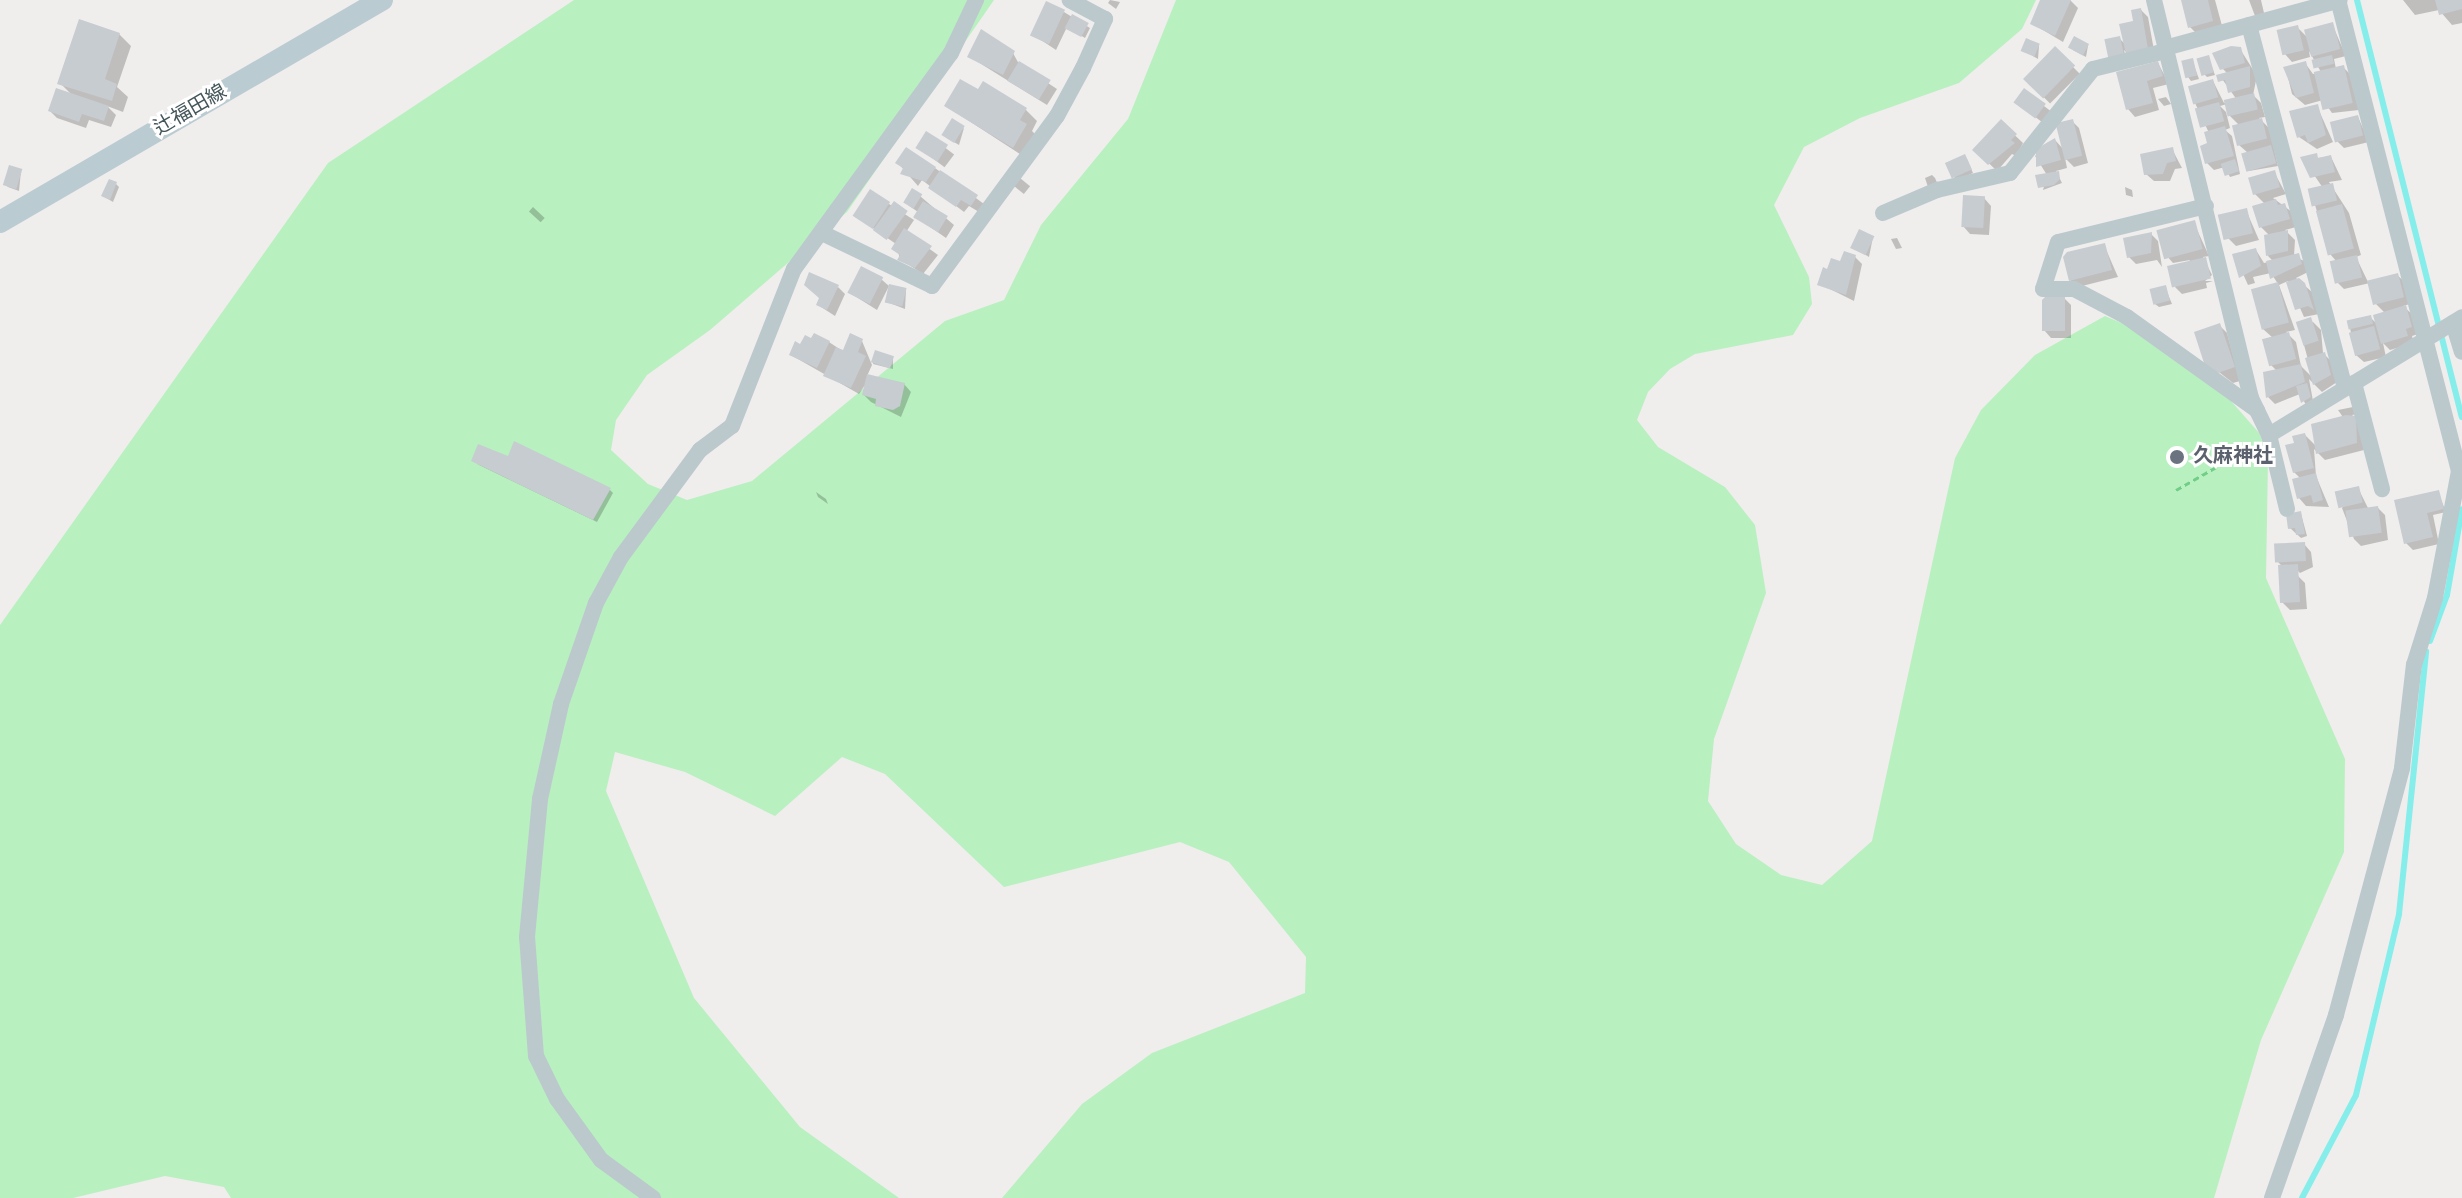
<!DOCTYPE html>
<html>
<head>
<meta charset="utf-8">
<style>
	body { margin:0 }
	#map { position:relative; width:2462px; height:1198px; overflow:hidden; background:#f0eded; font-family:Overpass,"Noto Sans JP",sans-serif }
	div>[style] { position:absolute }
	.green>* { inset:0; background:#b9f0c0 }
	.shadow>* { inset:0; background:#0003; transform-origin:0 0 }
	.stream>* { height:6px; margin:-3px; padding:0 3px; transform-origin:3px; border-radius:3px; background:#85eeea }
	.building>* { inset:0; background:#c6ccd0; transform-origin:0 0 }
	.path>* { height:3px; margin-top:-1.5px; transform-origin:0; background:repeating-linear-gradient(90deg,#70ce88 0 6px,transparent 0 10px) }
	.minor>* { height:16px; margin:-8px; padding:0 8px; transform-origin:8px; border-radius:8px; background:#bbc9cd }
	.secondary>* { height:22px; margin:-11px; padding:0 11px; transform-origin:11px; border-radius:11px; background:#bacbd2 }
	.dots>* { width:22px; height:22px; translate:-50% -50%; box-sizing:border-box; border:4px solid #fff; border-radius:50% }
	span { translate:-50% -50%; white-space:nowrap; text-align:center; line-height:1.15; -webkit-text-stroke:6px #fff; paint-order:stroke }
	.street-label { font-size:20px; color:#45565b }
	.worship-label { font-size:20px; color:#5b616d; font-weight:700 }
	.left { translate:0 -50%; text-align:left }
</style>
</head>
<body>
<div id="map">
	<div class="green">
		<i style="clip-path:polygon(574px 0,994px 0,847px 212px,710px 330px,647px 375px,616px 420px,611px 450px,648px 484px,687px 500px,752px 481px,945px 321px,1004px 300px,1041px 225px,1128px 119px,1176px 0,2036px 0,2022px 29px,1959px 83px,1860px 118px,1804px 147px,1774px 205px,1809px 277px,1812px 304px,1793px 335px,1695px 354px,1670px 369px,1648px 392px,1637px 420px,1658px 447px,1725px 487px,1755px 525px,1766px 593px,1714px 739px,1708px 801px,1736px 844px,1781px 875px,1822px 885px,1872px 841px,1955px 458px,1981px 410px,2035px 355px,2105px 316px,2131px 327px,2231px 401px,2260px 434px,2268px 460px,2266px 578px,2345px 759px,2344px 852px,2261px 1040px,2214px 1198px,1002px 1198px,1082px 1104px,1152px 1053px,1305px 993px,1306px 957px,1229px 862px,1180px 842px,1004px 887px,885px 774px,842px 757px,775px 816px,685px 772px,615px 752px,606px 791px,694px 998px,800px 1127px,899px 1198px,231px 1198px,224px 1187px,165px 1176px,73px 1198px,0 1198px,0 625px,328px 163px)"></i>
	</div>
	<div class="shadow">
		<i style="clip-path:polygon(1110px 0,1120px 2px,1116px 9px,1108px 3px)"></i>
		<i style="clip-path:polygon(2042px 0,2070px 0,2078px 8px,2063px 42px,2033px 24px)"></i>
		<i style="clip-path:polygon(2183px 0,2215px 0,2224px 33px,2201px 38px,2190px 27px)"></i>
		<i style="clip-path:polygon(2249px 0,2261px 0,2264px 13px,2255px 16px)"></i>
		<i style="clip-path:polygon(2403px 0,2462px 0,2462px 23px,2452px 25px,2439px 10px,2415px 15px)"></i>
		<i style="clip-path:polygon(2141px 10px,2148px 17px,2155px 56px,2135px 60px,2124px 50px,2126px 58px,2111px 57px,2119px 38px,2126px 45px)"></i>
		<i style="clip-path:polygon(1064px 12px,1090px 28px,1085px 38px,1067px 27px,1056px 50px,1032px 34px)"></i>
		<i style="clip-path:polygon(2332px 24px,2346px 56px,2334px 59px,2336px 69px,2343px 67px,2350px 74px,2359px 110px,2332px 113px,2323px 100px,2305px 105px,2292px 94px,2286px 69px,2305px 63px,2313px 74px,2321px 72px,2309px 51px,2310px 57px,2292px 62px,2285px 54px,2297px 27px,2309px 39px)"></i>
		<i style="clip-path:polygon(119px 34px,131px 46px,117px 87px,128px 97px,123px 112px,107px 106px,116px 115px,111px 127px,89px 120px,86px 128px,57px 118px,50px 111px,72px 95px,60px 83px)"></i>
		<i style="clip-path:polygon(2039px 46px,2038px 59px,2023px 50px)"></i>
		<i style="clip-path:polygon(2088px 46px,2086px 57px,2073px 50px)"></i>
		<i style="left:2055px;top:49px;width:35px;height:42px;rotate:45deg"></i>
		<i style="clip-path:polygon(evenodd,2240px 49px,2257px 76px,2253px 95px,2261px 103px,2265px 117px,2259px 118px,2269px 128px,2278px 166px,2249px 171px,2248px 153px,2239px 145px,2240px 126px,2226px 112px,2230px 128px,2225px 130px,2232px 136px,2240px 174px,2230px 177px,2225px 167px,2214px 170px,2207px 163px,2209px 133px,2195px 103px,2213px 81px,2224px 103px,2237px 100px,2220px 76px,2228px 74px,2222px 68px,2240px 49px,2227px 104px,2230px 116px,2220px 106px,2227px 104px)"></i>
		<i style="clip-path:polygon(1013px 53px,1019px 64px,1057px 89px,1047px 105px,970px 57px)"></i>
		<i style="clip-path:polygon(2208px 58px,2215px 75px,2207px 77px,2204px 74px)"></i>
		<i style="clip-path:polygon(2192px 60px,2199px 79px,2191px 81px,2188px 77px)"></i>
		<i style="clip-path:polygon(2158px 63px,2169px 84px,2153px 88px,2159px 110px,2135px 117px,2128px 109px)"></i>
		<i style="left:2024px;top:91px;width:35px;height:14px;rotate:37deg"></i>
		<i style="clip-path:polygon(2166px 97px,2171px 104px,2164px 106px,2158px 99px)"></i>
		<i style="clip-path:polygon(946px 106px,1026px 110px,1037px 121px,1032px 131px,1038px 137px,1026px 158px)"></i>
		<i style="clip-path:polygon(2317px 106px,2333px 142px,2317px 149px,2299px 137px)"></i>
		<i style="clip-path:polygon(2358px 117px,2369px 142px,2344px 148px,2336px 140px)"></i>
		<i style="clip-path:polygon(2072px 121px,2079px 128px,2088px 163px,2074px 167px,2065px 158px,2067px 168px,2056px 171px,2062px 183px,2043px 190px,2047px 175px,2035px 156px,2055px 140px,2064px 150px)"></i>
		<i style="clip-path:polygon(2001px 122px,2023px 143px,2016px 156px,2012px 154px,1997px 171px,1975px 150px)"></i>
		<i style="clip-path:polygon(964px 128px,959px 145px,947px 138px)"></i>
		<i style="left:927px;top:134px;width:34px;height:16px;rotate:37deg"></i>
		<i style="clip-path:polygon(2172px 149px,2182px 168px,2175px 169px,2170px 181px,2154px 181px,2146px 174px)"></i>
		<i style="clip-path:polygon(2331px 157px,2342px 180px,2329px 182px,2349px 213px,2361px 255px,2356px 257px,2368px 282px,2397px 275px,2405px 282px,2410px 304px,2403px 306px,2413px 315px,2418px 334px,2412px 336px,2414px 343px,2390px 350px,2383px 343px,2386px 357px,2364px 362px,2356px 355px,2350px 328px,2370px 317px,2377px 324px,2385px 313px,2375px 303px,2370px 283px,2344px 289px,2337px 282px,2337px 262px,2330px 254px,2315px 205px,2323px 188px,2303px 159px)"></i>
		<i style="clip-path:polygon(1967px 159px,1973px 173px,1957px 180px,1954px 177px)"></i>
		<i style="clip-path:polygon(898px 163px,935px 168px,984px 204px,979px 212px,969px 206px,964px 212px,922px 180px,918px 186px)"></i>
		<i style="clip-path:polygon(21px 171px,19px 191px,8px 187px,5px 184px)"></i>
		<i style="clip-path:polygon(2274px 172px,2286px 194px,2273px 198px,2292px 212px,2296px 227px,2285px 230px,2295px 240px,2294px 256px,2306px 262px,2308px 272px,2296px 278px,2312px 292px,2319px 314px,2304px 317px,2288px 281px,2279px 285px,2295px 330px,2286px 332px,2296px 342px,2301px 366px,2313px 378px,2298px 323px,2313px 322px,2321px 330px,2323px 353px,2332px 362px,2337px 382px,2322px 392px,2309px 379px,2313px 401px,2306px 405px,2300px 394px,2275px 404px,2268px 397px,2277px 371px,2271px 365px,2273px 338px,2263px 329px,2278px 284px,2271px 273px,2253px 277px,2255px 283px,2248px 285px,2235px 256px,2256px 250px,2264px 263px,2273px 261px,2268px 256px,2270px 236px,2261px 227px,2265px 204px,2255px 194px)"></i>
		<i style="clip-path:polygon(1932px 175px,1935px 178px,1939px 187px,1928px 187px,1925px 178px)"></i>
		<i style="left:1020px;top:178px;width:13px;height:10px;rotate:39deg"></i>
		<i style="clip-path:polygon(116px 184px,119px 187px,113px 202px,103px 196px)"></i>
		<i style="clip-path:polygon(2125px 187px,2132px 190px,2133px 197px,2126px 195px)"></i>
		<i style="clip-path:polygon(920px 196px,954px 225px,946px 238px,916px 217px,906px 232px,938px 255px,923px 274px,900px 259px,896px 244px,854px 215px,889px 204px,914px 220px,918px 212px,908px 205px)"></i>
		<i style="clip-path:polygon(1984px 198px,1991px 206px,1989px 235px,1970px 234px,1963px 226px)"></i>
		<i style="left:533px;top:207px;width:16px;height:6px;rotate:43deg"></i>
		<i style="clip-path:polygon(2246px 210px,2259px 240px,2236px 246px,2228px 238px)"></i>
		<i style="clip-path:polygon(2194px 223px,2209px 256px,2203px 257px,2212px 275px,2205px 281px,2213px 281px,2206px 283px,2207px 288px,2182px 294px,2175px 287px,2190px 260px,2173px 263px,2166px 255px)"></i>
		<i style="clip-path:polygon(2151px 234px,2158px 241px,2162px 267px,2157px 260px,2136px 264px,2129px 257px)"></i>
		<i style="clip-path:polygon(1873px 237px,1869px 257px,1853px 247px)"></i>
		<i style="clip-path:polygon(1897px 238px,1902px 248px,1896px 249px,1891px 239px)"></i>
		<i style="clip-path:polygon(2104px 245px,2118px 277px,2078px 287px,2070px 280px)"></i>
		<i style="clip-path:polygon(1855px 257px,1862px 264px,1854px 301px,1820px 284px,1829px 272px)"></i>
		<i style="clip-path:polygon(881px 279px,889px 286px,877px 310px,850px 293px)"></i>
		<i style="clip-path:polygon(838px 287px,845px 294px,835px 316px,818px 305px)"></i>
		<i style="clip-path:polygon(2165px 287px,2172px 304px,2159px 307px,2155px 304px)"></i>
		<i style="clip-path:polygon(906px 290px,905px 309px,887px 302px)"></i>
		<i style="clip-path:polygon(2064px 298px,2071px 305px,2071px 338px,2051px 338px,2044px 330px)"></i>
		<i style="clip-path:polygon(2220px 326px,2227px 333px,2240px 381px,2233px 383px,2206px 362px)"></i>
		<i style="clip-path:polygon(862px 341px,872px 365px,867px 376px,904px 384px,911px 392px,901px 417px,871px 402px,864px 395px,867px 382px,859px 394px,791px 355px,801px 346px,829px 342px,844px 352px)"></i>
		<i style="clip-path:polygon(876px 353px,893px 358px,893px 369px,873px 364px)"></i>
		<i style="clip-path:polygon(2353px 407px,2357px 414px,2352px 415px,2362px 426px,2364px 450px,2325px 460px,2314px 449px,2316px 476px,2329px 507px,2306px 506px,2299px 498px,2301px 479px,2294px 472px,2296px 444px,2305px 435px,2317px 447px,2345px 420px,2338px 410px)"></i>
		<i style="clip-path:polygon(477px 464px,610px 490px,613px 493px,597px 522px)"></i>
		<i style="clip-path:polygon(2358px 488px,2369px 510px,2378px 508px,2385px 515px,2388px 540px,2361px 546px,2354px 539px,2342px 508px)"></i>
		<i style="clip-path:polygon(816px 492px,826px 499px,828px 504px,818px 497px)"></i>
		<i style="clip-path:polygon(2438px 492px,2446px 512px,2433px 515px,2439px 544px,2413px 550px,2406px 543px)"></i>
		<i style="clip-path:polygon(2301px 514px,2307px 536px,2301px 538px,2290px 528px)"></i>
		<i style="clip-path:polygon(2304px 544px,2311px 552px,2313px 567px,2300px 573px,2296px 569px,2296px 574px,2305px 583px,2307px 609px,2290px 610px,2282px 602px,2283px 567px,2278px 562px)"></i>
	</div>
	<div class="stream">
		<i style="left:2357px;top:0;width:430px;rotate:75.9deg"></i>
		<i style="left:2430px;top:641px;width:49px;rotate:-69.7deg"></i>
		<i style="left:2447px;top:595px;width:87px;rotate:-80.1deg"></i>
		<i style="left:2302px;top:1198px;width:116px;rotate:-62.3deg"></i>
		<i style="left:2356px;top:1095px;width:186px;rotate:-76.6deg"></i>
		<i style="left:2399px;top:914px;width:264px;rotate:-84.1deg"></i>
	</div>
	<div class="building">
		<i style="clip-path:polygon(2040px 0,2071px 0,2055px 36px,2030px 24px)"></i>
		<i style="clip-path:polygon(2181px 0,2208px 0,2213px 21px,2188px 28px)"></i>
		<i style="clip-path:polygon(2435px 0,2462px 0,2462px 9px,2439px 15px)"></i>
		<i style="left:1046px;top:1px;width:21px;height:38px;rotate:25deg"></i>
		<i style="clip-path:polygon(2141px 8px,2148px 49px,2126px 54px,2119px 24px,2133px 21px,2131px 10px)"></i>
		<i style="left:1072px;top:14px;width:19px;height:16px;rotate:28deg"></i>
		<i style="clip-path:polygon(79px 19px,120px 33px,105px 79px,117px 84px,112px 101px,57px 84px)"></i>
		<i style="left:2333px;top:22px;width:28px;height:30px;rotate:75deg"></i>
		<i style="left:2298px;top:25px;width:26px;height:22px;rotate:77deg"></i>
		<i style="clip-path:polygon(981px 29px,1015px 51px,1003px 75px,967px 57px)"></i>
		<i style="left:2074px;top:36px;width:17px;height:13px;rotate:28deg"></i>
		<i style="left:2120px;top:36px;width:19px;height:16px;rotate:78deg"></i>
		<i style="left:2026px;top:38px;width:15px;height:14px;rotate:23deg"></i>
		<i style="left:2055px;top:46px;width:28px;height:46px;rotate:44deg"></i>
		<i style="clip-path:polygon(2231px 46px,2241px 47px,2245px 63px,2220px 70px,2212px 53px)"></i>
		<i style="left:2209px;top:55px;width:18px;height:13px;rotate:74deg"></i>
		<i style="left:2332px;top:55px;width:9px;height:21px;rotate:77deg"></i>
		<i style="left:2193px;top:58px;width:18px;height:12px;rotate:77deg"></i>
		<i style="left:1019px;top:61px;width:37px;height:23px;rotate:31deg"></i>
		<i style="clip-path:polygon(2158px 61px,2163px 76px,2147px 81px,2153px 103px,2126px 110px,2116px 72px)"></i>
		<i style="clip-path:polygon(2306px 61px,2314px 93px,2296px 98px,2283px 67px)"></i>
		<i style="left:2344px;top:65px;width:39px;height:31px;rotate:77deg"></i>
		<i style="clip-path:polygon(2250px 66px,2250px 87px,2228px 93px,2225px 80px,2218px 82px,2216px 75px)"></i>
		<i style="clip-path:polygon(960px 79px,978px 89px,983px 81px,1027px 108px,1020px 120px,1027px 124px,1013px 148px,944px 106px)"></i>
		<i style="left:2213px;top:79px;width:19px;height:26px;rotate:74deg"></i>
		<i style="clip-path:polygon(56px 88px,109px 106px,104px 121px,82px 114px,79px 122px,48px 111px)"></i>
		<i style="left:2024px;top:88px;width:27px;height:18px;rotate:36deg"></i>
		<i style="left:2254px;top:93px;width:17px;height:31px;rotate:77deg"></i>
		<i style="left:2219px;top:102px;width:20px;height:25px;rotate:75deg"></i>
		<i style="clip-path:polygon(2318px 104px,2326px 135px,2308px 143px,2305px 135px,2297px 138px,2289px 111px)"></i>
		<i style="left:2358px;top:115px;width:21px;height:29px;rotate:76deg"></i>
		<i style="left:952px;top:118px;width:15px;height:20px;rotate:32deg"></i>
		<i style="left:2262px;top:118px;width:21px;height:31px;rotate:76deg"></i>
		<i style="clip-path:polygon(2001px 119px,2017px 134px,2011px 140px,2015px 143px,1988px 165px,1972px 150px)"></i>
		<i style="left:2073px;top:119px;width:38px;height:18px;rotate:76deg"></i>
		<i style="clip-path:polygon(2225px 126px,2234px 156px,2205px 164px,2200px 146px,2207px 143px,2204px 132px)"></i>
		<i style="left:926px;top:131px;width:26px;height:20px;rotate:32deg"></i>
		<i style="clip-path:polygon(2055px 138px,2061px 160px,2036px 167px,2036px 149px)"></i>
		<i style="left:2271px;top:145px;width:19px;height:31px;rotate:74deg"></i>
		<i style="clip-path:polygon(906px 147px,936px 167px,926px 182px,900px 174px,903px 168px,895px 163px)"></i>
		<i style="clip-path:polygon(2173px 147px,2176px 161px,2167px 163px,2163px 174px,2144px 175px,2140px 154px)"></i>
		<i style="clip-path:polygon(2317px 153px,2318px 158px,2331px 155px,2335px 172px,2310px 178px,2300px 157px)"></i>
		<i style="left:1965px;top:154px;width:17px;height:22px;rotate:66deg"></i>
		<i style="left:2235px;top:159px;width:13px;height:15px;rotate:72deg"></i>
		<i style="left:9px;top:165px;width:14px;height:21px;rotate:17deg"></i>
		<i style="clip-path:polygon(940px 170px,978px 195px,971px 206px,961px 200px,956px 207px,928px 188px)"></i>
		<i style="left:2275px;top:170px;width:18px;height:28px;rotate:74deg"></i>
		<i style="clip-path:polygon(2059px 171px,2060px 179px,2054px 185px,2038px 188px,2035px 175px)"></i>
		<i style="clip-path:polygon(109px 179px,117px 182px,110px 200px,101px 196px)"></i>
		<i style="left:2333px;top:183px;width:18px;height:26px;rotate:77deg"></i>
		<i style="left:912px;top:188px;width:12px;height:17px;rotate:31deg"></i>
		<i style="left:870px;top:189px;width:24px;height:32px;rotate:33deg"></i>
		<i style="left:1963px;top:195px;width:22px;height:32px;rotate:3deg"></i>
		<i style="clip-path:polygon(2276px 199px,2278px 205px,2285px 203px,2290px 219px,2259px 228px,2252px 206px)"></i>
		<i style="left:894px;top:201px;width:17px;height:36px;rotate:36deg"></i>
		<i style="left:923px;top:201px;width:29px;height:19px;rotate:31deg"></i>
		<i style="left:2342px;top:204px;width:46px;height:27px;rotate:75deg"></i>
		<i style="left:2247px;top:208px;width:26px;height:30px;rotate:77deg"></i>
		<i style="left:2195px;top:220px;width:30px;height:40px;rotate:75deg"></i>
		<i style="clip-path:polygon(904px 228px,932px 246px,915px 268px,897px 260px,900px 255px,891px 249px)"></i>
		<i style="left:1859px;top:229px;width:17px;height:21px;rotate:25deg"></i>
		<i style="clip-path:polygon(2288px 230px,2288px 251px,2266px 256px,2264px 235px)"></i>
		<i style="clip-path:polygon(2152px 232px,2151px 253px,2127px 258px,2123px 238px)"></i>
		<i style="clip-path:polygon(2105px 243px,2112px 270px,2069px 281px,2063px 257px,2067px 252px)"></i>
		<i style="clip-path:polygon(2256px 248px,2261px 266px,2239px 278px,2232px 254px)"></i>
		<i style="clip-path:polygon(1844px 251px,1856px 255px,1846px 295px,1817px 285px,1823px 267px,1827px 269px,1831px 258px,1840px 261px)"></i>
		<i style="clip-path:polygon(2299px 253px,2302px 264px,2270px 279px,2266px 261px)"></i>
		<i style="left:2357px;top:255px;width:23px;height:28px;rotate:77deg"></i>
		<i style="left:2206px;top:257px;width:22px;height:40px;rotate:77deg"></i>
		<i style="left:861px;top:266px;width:25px;height:30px;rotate:27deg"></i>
		<i style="clip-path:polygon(809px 272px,839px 285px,827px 310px,816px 305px,819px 298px,804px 285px)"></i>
		<i style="left:2398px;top:273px;width:25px;height:32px;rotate:76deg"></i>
		<i style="clip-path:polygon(2299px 278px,2305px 283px,2314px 310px,2308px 306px,2295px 310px,2286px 282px)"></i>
		<i style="left:2278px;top:282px;width:42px;height:28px;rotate:75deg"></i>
		<i style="left:889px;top:284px;width:18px;height:19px;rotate:13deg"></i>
		<i style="left:2166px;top:285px;width:16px;height:17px;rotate:76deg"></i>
		<i style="clip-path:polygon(2046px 296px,2065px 296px,2065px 331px,2042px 331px,2042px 300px)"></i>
		<i style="clip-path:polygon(2406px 305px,2412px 327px,2406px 329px,2408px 336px,2381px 344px,2373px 315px)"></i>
		<i style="left:2371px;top:315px;width:9px;height:25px;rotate:77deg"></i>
		<i style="left:2311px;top:317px;width:25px;height:16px;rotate:72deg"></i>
		<i style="clip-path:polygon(2220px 323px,2235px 367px,2215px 374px,2204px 363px,2194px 332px)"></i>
		<i style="left:2374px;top:326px;width:24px;height:26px;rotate:75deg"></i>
		<i style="left:2289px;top:332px;width:28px;height:28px;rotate:75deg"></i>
		<i style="clip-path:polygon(814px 333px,830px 341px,817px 368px,789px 355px,795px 341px,800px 344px,805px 335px,811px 338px)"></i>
		<i style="clip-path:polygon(850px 333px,863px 339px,858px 352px,866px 356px,851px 388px,823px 376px,836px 347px,843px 350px)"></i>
		<i style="left:875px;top:350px;width:20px;height:13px;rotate:18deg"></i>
		<i style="clip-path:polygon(2325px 352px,2331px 375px,2313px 385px,2305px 358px)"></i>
		<i style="clip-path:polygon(2301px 364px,2305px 382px,2266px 398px,2263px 372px)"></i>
		<i style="clip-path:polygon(867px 374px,905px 383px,900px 406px,893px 410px,875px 406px,876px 399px,862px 395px)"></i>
		<i style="clip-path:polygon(2307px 383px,2311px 397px,2301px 403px,2296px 386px)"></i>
		<i style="clip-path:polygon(2346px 415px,2356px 416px,2357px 443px,2316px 454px,2311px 424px)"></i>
		<i style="clip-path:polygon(2305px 433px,2314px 468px,2293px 473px,2285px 445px,2294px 443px,2292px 436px)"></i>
		<i style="clip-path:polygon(514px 441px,611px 488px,593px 520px,471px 461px,478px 444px,508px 456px)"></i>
		<i style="clip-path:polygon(2316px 473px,2323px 500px,2313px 503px,2311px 495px,2297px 499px,2292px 479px)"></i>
		<i style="left:2359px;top:486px;width:17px;height:25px;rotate:77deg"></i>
		<i style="clip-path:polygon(2439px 490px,2444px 509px,2427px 513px,2433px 537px,2404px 544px,2394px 500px)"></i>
		<i style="left:2378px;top:506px;width:27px;height:33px;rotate:82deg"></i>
		<i style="clip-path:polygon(2301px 511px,2305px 534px,2296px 535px,2295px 528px,2288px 529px,2286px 514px)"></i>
		<i style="left:2305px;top:542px;width:19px;height:31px;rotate:87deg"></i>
		<i style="left:2298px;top:564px;width:38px;height:20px;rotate:87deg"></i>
	</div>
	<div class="path">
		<i style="left:2176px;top:490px;width:89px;rotate:-29.7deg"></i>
	</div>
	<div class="minor">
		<i style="left:2154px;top:0;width:410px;rotate:76.3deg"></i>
		<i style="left:2251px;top:398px;width:41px;rotate:64.1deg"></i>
		<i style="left:2269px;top:435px;width:226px;rotate:-31.4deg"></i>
		<i style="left:2249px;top:25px;width:375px;rotate:75.2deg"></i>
		<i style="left:2165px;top:48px;width:181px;rotate:-15.3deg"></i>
		<i style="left:2206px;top:206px;width:152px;rotate:166.3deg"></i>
		<i style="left:2058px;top:242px;width:49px;rotate:107.7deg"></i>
		<i style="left:2043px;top:289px;width:31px"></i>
		<i style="left:2074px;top:289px;width:60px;rotate:27.8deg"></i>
		<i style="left:2127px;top:317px;width:160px;rotate:35.6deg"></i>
		<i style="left:1883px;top:213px;width:59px;rotate:-23.1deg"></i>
		<i style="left:1937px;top:190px;width:75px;rotate:-13.1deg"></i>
		<i style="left:2010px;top:173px;width:133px;rotate:-51.4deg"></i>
		<i style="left:2093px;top:69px;width:75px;rotate:-13.9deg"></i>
		<i style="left:822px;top:233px;width:122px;rotate:25.7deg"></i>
		<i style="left:932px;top:286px;width:211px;rotate:-53.7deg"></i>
		<i style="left:1057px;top:116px;width:55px;rotate:-61.6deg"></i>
		<i style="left:1083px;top:68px;width:54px;rotate:-65.8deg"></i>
		<i style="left:1105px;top:19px;width:40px;rotate:-152deg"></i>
		<i style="left:2453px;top:323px;width:30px;rotate:73deg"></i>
		<i style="left:2354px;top:383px;width:110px;rotate:75.2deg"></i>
		<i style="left:2269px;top:435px;width:76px;rotate:76.3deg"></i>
		<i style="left:653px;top:1198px;width:64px;rotate:-143.8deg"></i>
		<i style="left:601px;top:1160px;width:75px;rotate:-125.8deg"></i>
		<i style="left:557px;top:1099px;width:48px;rotate:-116deg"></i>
		<i style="left:536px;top:1056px;width:119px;rotate:-94.3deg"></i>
		<i style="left:527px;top:937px;width:139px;rotate:-84.6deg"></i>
		<i style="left:540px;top:799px;width:97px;rotate:-77.5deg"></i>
		<i style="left:561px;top:704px;width:107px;rotate:-70.9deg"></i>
		<i style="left:596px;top:603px;width:52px;rotate:-61.5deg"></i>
		<i style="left:621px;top:557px;width:133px;rotate:-53.6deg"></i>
		<i style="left:700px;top:450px;width:40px;rotate:-37deg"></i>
		<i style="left:732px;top:426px;width:169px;rotate:-68.5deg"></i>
		<i style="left:794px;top:269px;width:267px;rotate:-54deg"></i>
		<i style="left:951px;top:53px;width:59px;rotate:-64.7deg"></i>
		<i style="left:2272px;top:1198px;width:194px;rotate:-70.7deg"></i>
		<i style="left:2336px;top:1015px;width:256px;rotate:-75deg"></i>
		<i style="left:2402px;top:768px;width:104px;rotate:-83.4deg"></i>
		<i style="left:2414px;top:665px;width:70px;rotate:-72.6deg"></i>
		<i style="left:2435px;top:598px;width:129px;rotate:-79.3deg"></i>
		<i style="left:2459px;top:471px;width:486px;rotate:-104.4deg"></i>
	</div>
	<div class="secondary">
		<i style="left:0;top:222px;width:442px;rotate:-30.2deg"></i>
	</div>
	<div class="dots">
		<i style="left:2177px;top:457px;background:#6b7280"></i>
	</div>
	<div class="street-label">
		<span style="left:191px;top:111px;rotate:-30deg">辻福田線</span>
	</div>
	<div class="worship-label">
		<span class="left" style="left:2193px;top:457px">久麻神社</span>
	</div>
</div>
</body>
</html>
